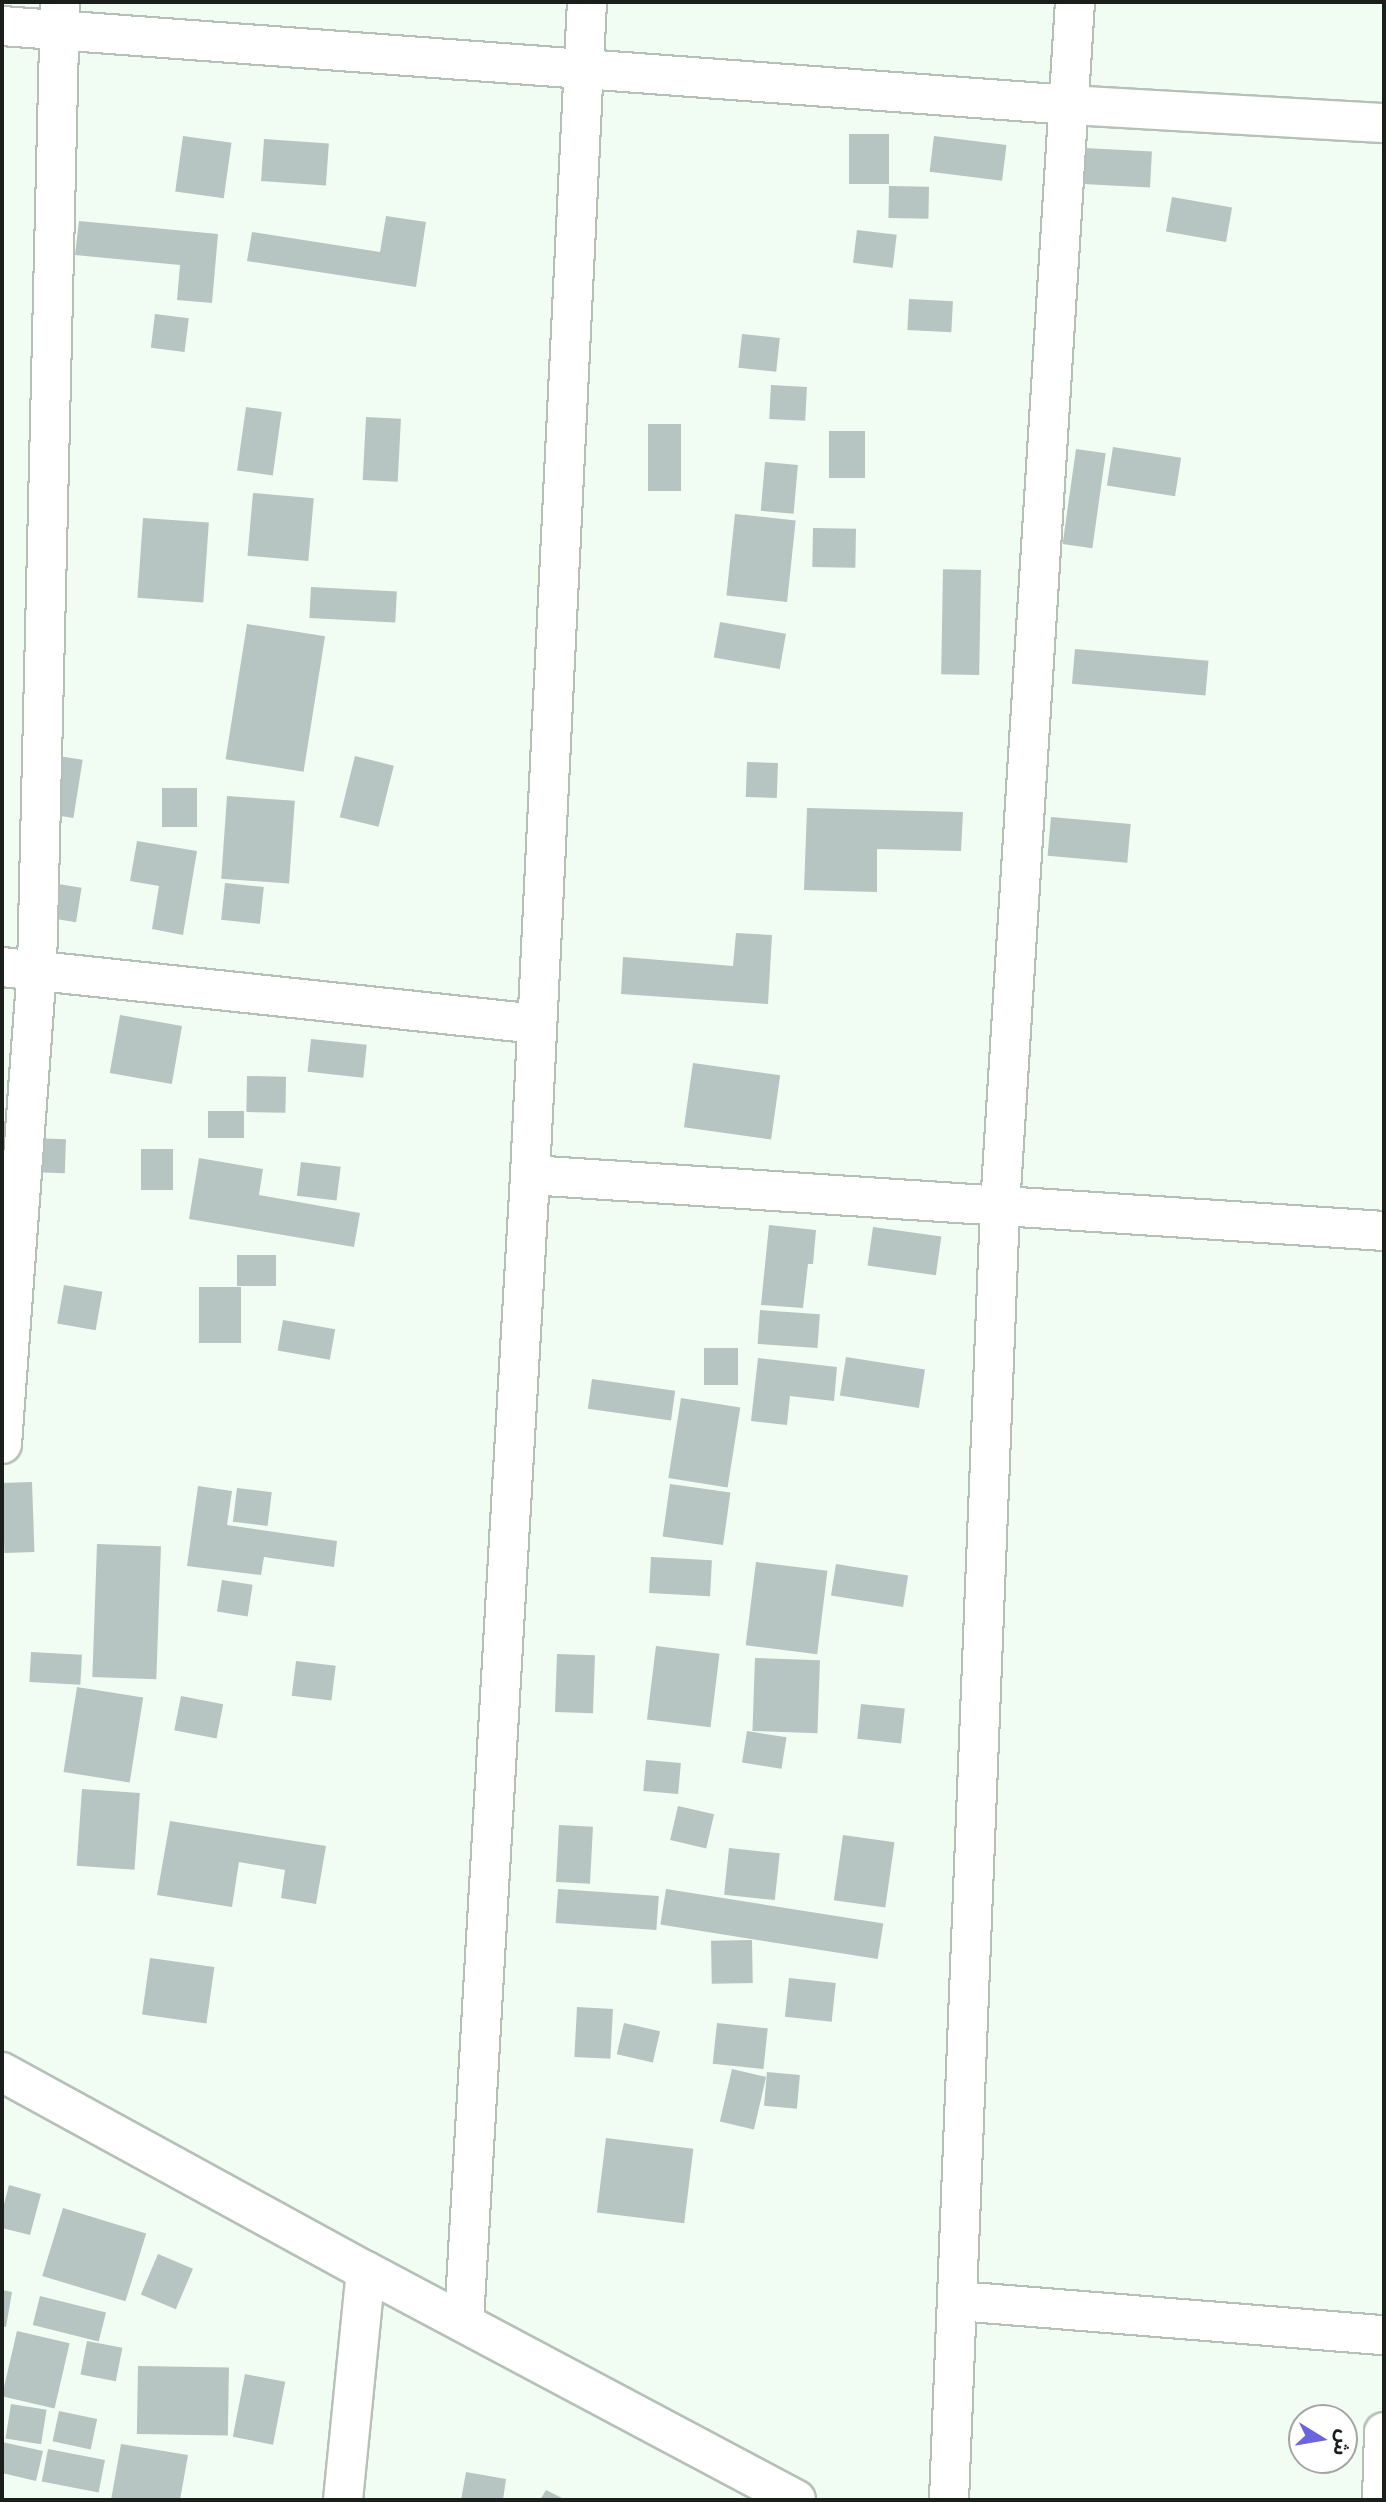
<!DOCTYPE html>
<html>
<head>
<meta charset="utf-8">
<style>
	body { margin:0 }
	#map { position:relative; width:1386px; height:2502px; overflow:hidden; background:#f1fdf3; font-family:"Varela Round","Noto Sans Arabic",sans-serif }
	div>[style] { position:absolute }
	.building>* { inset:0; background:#b6c5c1; transform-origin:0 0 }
	.roads { filter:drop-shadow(2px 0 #b5c0b7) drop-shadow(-2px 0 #b5c0b7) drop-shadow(0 2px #b5c0b7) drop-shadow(0 -2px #b5c0b7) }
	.minor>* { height:38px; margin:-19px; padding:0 19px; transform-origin:19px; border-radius:19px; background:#fff }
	span { translate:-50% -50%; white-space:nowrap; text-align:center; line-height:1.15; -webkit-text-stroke:7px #fff; paint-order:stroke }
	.frame { position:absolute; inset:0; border:4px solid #1b1f1b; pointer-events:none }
	.north { position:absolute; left:1288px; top:2404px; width:70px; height:70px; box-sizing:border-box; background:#fff; border:2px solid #a4a5a4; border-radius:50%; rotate:101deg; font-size:19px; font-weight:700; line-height:28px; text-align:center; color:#1b1f1b }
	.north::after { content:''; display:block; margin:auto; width:24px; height:32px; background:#6c64de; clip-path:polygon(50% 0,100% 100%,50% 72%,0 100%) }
</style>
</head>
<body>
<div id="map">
	<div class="building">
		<i style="left:849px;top:134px;width:40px;height:50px"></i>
		<i style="left:183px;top:136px;width:49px;height:56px;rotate:8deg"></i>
		<i style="left:934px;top:136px;width:73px;height:36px;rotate:7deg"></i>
		<i style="left:264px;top:139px;width:65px;height:42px;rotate:4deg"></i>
		<i style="left:1085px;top:148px;width:67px;height:36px;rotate:3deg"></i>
		<i style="left:889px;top:186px;width:40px;height:32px;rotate:1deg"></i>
		<i style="left:1172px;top:197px;width:61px;height:35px;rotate:10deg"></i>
		<i style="clip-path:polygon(386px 216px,426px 222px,416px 287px,247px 261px,252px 232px,380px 252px)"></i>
		<i style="clip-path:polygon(79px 221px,218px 234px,212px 303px,177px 300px,180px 265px,75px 255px)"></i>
		<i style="left:857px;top:230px;width:40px;height:33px;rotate:7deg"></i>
		<i style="left:909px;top:299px;width:44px;height:31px;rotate:3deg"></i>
		<i style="left:155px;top:314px;width:34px;height:34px;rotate:7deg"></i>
		<i style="left:742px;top:334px;width:38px;height:34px;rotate:6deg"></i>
		<i style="left:771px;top:385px;width:36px;height:34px;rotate:3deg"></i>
		<i style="left:246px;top:407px;width:36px;height:64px;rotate:8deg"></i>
		<i style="left:366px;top:417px;width:35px;height:63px;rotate:3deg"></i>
		<i style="left:681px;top:424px;width:67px;height:33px;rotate:90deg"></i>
		<i style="left:829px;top:431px;width:36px;height:47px"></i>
		<i style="left:1113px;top:447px;width:69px;height:39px;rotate:9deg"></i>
		<i style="left:1076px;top:449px;width:30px;height:96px;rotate:8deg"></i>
		<i style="left:765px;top:462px;width:33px;height:49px;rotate:5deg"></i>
		<i style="left:253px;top:493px;width:61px;height:63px;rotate:5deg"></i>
		<i style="left:735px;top:514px;width:61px;height:82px;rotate:6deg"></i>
		<i style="left:143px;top:518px;width:66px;height:80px;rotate:4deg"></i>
		<i style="left:813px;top:528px;width:43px;height:39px;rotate:1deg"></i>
		<i style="left:981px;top:570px;width:105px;height:38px;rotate:91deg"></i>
		<i style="left:311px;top:587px;width:86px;height:31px;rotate:3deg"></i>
		<i style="left:720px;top:622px;width:67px;height:36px;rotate:10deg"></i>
		<i style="left:247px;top:624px;width:79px;height:137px;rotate:9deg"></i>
		<i style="left:1075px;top:649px;width:134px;height:35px;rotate:5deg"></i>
		<i style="left:52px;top:755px;width:31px;height:59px;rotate:9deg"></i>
		<i style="left:355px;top:756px;width:40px;height:63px;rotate:14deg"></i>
		<i style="left:747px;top:762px;width:31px;height:35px;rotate:2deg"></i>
		<i style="left:162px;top:788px;width:35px;height:39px"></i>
		<i style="left:227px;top:796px;width:68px;height:83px;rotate:4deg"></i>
		<i style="clip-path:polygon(807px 808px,963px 812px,961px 851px,877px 849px,877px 892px,804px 890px)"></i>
		<i style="left:1051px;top:817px;width:80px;height:39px;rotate:5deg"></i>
		<i style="clip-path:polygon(137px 841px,197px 851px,183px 935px,152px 929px,159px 886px,130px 881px)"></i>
		<i style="left:46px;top:882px;width:36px;height:35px;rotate:9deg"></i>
		<i style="left:225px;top:883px;width:39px;height:37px;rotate:6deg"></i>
		<i style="clip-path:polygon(736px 933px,772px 935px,768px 1004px,621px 994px,623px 957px,733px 966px)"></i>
		<i style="left:120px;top:1015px;width:63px;height:59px;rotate:10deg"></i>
		<i style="left:311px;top:1039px;width:56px;height:33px;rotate:6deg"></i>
		<i style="left:693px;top:1063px;width:88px;height:65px;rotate:8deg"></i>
		<i style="left:247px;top:1076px;width:39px;height:36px;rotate:1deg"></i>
		<i style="left:208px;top:1111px;width:36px;height:27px"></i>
		<i style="left:30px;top:1138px;width:36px;height:34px;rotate:2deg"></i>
		<i style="left:141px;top:1149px;width:32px;height:41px"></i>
		<i style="clip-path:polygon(199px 1158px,263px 1169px,259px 1195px,360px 1213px,354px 1247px,189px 1219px)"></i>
		<i style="left:301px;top:1162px;width:40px;height:34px;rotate:7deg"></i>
		<i style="clip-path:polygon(769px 1225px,816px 1230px,813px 1264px,808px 1264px,803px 1308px,761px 1305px)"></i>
		<i style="left:873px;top:1227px;width:69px;height:39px;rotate:8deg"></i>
		<i style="left:237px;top:1255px;width:39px;height:31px"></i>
		<i style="left:64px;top:1285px;width:39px;height:39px;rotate:10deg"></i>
		<i style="left:199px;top:1287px;width:42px;height:56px"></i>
		<i style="left:760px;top:1310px;width:60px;height:34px;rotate:4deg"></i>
		<i style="left:283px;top:1320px;width:53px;height:31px;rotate:10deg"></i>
		<i style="left:704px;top:1348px;width:34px;height:37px"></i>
		<i style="left:846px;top:1357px;width:80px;height:39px;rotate:9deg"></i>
		<i style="clip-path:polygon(758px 1358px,837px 1367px,834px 1401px,790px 1396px,787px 1425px,751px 1421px)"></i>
		<i style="left:592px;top:1379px;width:84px;height:30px;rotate:8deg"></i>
		<i style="left:681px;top:1398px;width:60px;height:81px;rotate:9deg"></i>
		<i style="left:32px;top:1482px;width:70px;height:30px;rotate:88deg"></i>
		<i style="left:670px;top:1484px;width:61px;height:53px;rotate:8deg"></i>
		<i style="clip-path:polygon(198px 1486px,232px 1491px,227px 1525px,337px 1541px,334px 1567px,264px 1557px,261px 1575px,187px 1566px)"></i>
		<i style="left:237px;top:1488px;width:35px;height:34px;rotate:7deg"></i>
		<i style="left:97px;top:1544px;width:64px;height:133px;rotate:2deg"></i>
		<i style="left:651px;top:1557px;width:61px;height:36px;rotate:3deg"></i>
		<i style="left:756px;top:1562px;width:72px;height:84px;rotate:7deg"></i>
		<i style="left:836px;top:1564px;width:73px;height:32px;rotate:9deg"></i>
		<i style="left:222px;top:1580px;width:31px;height:32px;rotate:9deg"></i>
		<i style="left:656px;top:1646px;width:64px;height:74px;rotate:7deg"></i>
		<i style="left:31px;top:1652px;width:51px;height:30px;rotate:3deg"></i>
		<i style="left:557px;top:1654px;width:38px;height:58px;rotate:2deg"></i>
		<i style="left:755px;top:1658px;width:65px;height:73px;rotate:2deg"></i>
		<i style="left:296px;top:1661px;width:40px;height:35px;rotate:7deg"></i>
		<i style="left:77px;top:1687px;width:67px;height:86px;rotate:9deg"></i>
		<i style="left:181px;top:1696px;width:43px;height:35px;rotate:11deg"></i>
		<i style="left:861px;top:1704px;width:44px;height:35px;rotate:6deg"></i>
		<i style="left:747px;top:1731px;width:40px;height:32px;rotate:9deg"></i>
		<i style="left:646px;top:1760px;width:35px;height:31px;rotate:5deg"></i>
		<i style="left:82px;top:1789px;width:58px;height:77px;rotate:4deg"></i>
		<i style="left:678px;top:1806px;width:37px;height:35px;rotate:13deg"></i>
		<i style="clip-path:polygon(170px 1821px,326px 1846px,316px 1904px,281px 1898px,285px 1870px,239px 1862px,232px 1907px,157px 1895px)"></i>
		<i style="left:559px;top:1825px;width:34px;height:57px;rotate:3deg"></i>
		<i style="left:843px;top:1835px;width:52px;height:66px;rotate:8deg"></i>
		<i style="left:729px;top:1848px;width:51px;height:47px;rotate:6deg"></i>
		<i style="left:558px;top:1889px;width:101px;height:34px;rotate:4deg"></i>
		<i style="left:666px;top:1889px;width:220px;height:36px;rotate:9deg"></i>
		<i style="left:752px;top:1940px;width:43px;height:41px;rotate:89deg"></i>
		<i style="left:150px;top:1958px;width:65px;height:57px;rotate:8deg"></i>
		<i style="left:789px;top:1978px;width:47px;height:39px;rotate:6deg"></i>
		<i style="left:577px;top:2007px;width:36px;height:50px;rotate:3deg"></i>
		<i style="left:624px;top:2023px;width:37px;height:32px;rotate:13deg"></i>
		<i style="left:717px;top:2023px;width:51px;height:41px;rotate:6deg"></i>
		<i style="left:732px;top:2069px;width:35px;height:54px;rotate:13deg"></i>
		<i style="left:767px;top:2072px;width:33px;height:34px;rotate:5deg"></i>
		<i style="left:606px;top:2138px;width:88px;height:75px;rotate:7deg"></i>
		<i style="clip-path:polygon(9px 2185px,41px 2194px,30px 2235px,2px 2228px,2px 2212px)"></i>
		<i style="left:63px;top:2208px;width:87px;height:71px;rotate:17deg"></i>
		<i style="left:158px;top:2254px;width:38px;height:44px;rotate:23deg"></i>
		<i style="clip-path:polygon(2px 2290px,12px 2292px,6px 2327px,2px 2326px)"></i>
		<i style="left:40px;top:2296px;width:68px;height:30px;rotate:14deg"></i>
		<i style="left:17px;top:2331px;width:54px;height:67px;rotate:13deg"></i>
		<i style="left:87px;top:2341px;width:36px;height:34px;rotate:11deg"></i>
		<i style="left:138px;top:2366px;width:91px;height:68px;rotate:1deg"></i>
		<i style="left:245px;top:2374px;width:41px;height:64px;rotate:11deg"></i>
		<i style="left:11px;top:2404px;width:36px;height:35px;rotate:9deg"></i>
		<i style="left:59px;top:2411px;width:39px;height:31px;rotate:12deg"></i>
		<i style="clip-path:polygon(2px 2442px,43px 2451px,36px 2481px,2px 2473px)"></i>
		<i style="clip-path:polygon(121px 2444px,188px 2455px,180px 2500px,111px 2500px)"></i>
		<i style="left:48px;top:2449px;width:58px;height:33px;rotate:11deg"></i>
		<i style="clip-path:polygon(466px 2472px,506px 2479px,503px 2500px,461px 2500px)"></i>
		<i style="clip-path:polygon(546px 2490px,566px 2500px,540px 2500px)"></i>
	</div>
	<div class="roads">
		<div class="minor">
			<i style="left:2px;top:26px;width:1070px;rotate:4.23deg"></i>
			<i style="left:1069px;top:105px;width:316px;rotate:3.3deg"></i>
			<i style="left:2px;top:967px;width:538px;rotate:6.08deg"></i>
			<i style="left:530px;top:1175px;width:856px;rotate:3.75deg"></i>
			<i style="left:2px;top:1444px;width:476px;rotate:-85.8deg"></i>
			<i style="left:37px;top:969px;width:967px;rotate:-88.64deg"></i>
			<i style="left:2px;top:2072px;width:415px;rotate:28.7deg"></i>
			<i style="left:366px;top:2271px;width:487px;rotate:28deg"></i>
			<i style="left:958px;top:2301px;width:427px;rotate:4.6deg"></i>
			<i style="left:464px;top:2321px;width:1148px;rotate:-86.7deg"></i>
			<i style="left:530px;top:1175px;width:1174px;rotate:-87.22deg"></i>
			<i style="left:343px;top:2500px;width:230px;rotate:-84.3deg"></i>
			<i style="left:949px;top:2500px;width:1294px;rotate:-87.74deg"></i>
			<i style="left:1000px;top:1207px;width:1207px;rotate:-86.44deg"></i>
			<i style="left:1382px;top:2500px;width:68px;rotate:-88.3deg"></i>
		</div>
	</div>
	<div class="frame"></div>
	<div class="north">ش</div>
</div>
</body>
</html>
